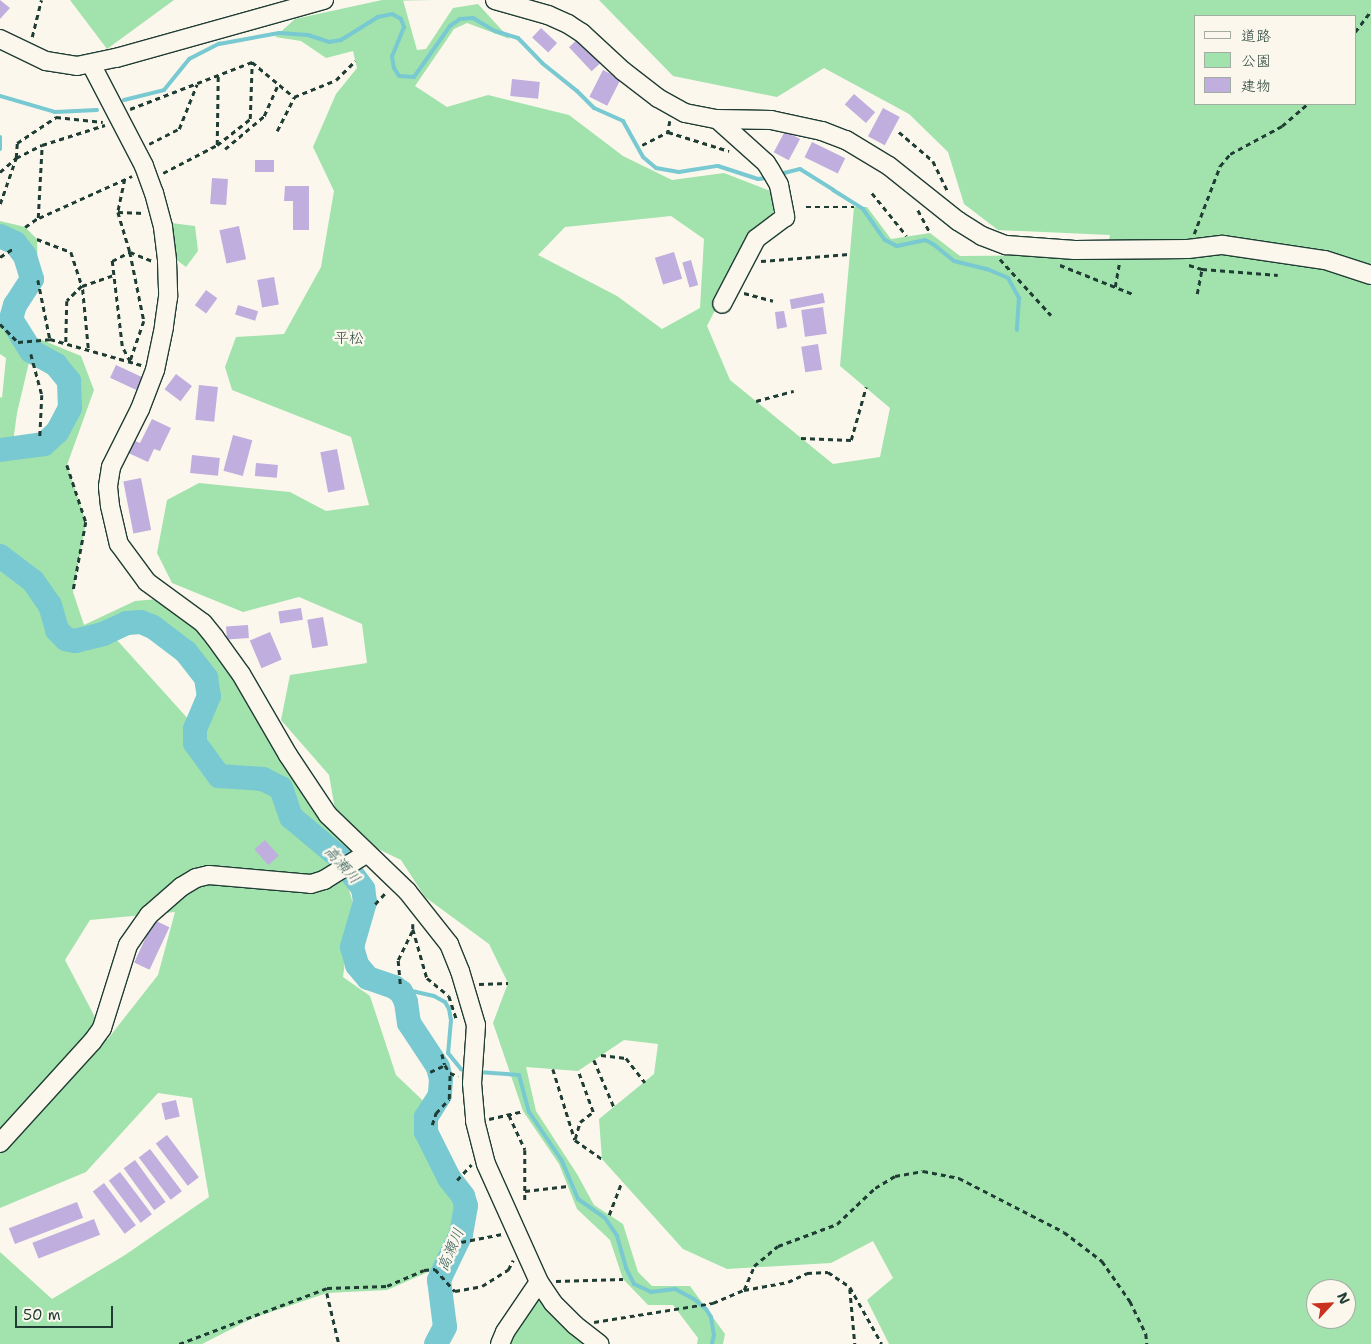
<!DOCTYPE html>
<html>
<head>
<meta charset="utf-8">
<style>
	body { margin:0 }
	#map { position:relative; width:1371px; height:1344px; overflow:hidden; background:#fbf7ec; font-family:"Shantell Sans","Klee One",sans-serif }
	div>[style] { position:absolute }
	.green>* { inset:0; background:#a2e2ac }
	.stream>* { height:4px; margin:-2px; padding:0 2px; transform-origin:2px; border-radius:2px; background:#78c9d1 }
	.river>* { height:24px; margin:-12px; padding:0 12px; transform-origin:12px; border-radius:12px; background:#78c9d1 }
	.building>* { inset:0; background:#bfaede; transform-origin:0 0 }
	.path>* { height:2.5px; margin-top:-1.25px; transform-origin:0; background:repeating-linear-gradient(90deg,#1f3d34 0 5px,transparent 0 9px) }
	.roads { filter:drop-shadow(1px 0 #1f3d34) drop-shadow(-1px 0 #1f3d34) drop-shadow(0 1px #1f3d34) drop-shadow(0 -1px #1f3d34) }
	.minor>* { height:18px; margin:-9px; padding:0 9px; transform-origin:9px; border-radius:9px; background:#fbf7ec }
	span { translate:-50% -50%; white-space:nowrap; text-align:center; line-height:1.15; -webkit-text-stroke:5px #fbf7ec; paint-order:stroke }
	.neighbourhood-label { font-size:15px; color:#1f3d34 }
	.water-label { font-size:15px; color:#35605b; font-style:italic }
	.legend { position:absolute; left:1194px; top:15px; width:162px; height:90px; box-sizing:border-box; background:#fbf7ec; border:1px solid #a3ada2; margin:0; padding:6px 9px; list-style:none; font-size:15px; color:#1f3d34 }
	.legend li { display:flex; align-items:center; gap:10px; height:25px }
	.legend b { width:25px; border:1px solid #a3ada2 }
	.north { position:absolute; left:1306px; top:1279px; width:50px; height:50px; box-sizing:border-box; background:#fbf7ec; border:1px solid #a3ada2; border-radius:50%; rotate:65deg; font-size:14px; font-weight:700; line-height:20px; text-align:center; color:#1f3d34 }
	.north::after { content:''; display:block; margin:auto; width:18px; height:22px; background:#c8321e; clip-path:polygon(50% 0,100% 100%,50% 72%,0 100%) }
	.scale { position:absolute; left:15px; top:1306px; width:98px; height:22px; box-sizing:border-box; border:2px solid #1f3d34; border-top:0; padding-left:6px; font-size:15px; line-height:18px; white-space:nowrap; color:#1f3d34; -webkit-text-stroke:4px #fbf7ec; paint-order:stroke }
</style>
</head>
<body>
<div id="map">
	<div class="green">
		<i style="clip-path:polygon(70px 0,174px 0,107px 49px)"></i>
		<i style="clip-path:polygon(evenodd,382px 0,403px 0,417px 50px,426px 49px,453px 8px,478px 4px,510px 39px,467px 23px,454px 29px,415px 86px,447px 107px,488px 95px,569px 115px,623px 156px,672px 180px,724px 173px,773px 192px,773px 214px,751px 239px,707px 326px,730px 380px,833px 464px,880px 457px,890px 408px,840px 366px,854px 207px,867px 207px,891px 239px,930px 233px,960px 256px,1106px 255px,1110px 235px,998px 230px,964px 204px,948px 152px,909px 114px,824px 68px,777px 97px,673px 76px,599px 0,1371px 0,1371px 1344px,889px 1344px,867px 1300px,893px 1278px,873px 1241px,831px 1263px,727px 1269px,683px 1249px,602px 1159px,599px 1119px,654px 1074px,658px 1044px,624px 1040px,578px 1071px,526px 1067px,536px 1111px,577px 1174px,594px 1205px,623px 1224px,638px 1272px,652px 1286px,690px 1286px,725px 1334px,723px 1344px,697px 1344px,698px 1338px,673px 1305px,648px 1305px,623px 1279px,610px 1240px,577px 1209px,559px 1164px,523px 1111px,493px 1023px,508px 983px,489px 944px,425px 897px,401px 860px,370px 845px,335px 809px,329px 775px,281px 720px,290px 675px,367px 663px,362px 624px,299px 597px,243px 612px,172px 583px,157px 553px,167px 500px,199px 483px,290px 492px,326px 511px,369px 505px,351px 437px,232px 390px,225px 367px,236px 337px,284px 334px,321px 267px,334px 191px,313px 147px,336px 94px,357px 68px,353px 51px,326px 58px,301px 41px,275px 37px,295px 19px,382px 0,1195px 16px,1355px 16px,1355px 104px,1195px 104px,1195px 16px,382px 0,671px 216px,704px 239px,700px 308px,662px 329px,617px 296px,538px 255px,565px 227px,671px 216px,382px 0,1316px 1289px,1346px 1289px,1346px 1319px,1316px 1319px,1316px 1289px)"></i>
		<i style="clip-path:polygon(evenodd,0 221px,25px 227px,37px 239px,38px 280px,15px 317px,25px 333px,81px 356px,94px 390px,67px 465px,86px 522px,73px 592px,84px 625px,135px 601px,158px 599px,183px 612px,215px 647px,281px 760px,321px 817px,352px 851px,331px 865px,346px 880px,353px 903px,343px 977px,370px 996px,396px 1075px,436px 1113px,432px 1125px,452px 1174px,473px 1204px,451px 1272px,428px 1272px,387px 1290px,327px 1293px,253px 1318px,202px 1344px,0 1344px,0 1252px,52px 1299px,125px 1255px,209px 1197px,192px 1098px,158px 1093px,86px 1172px,0 1208px,0 397px,2px 398px,6px 358px,0 354px,0 322px,10px 321px,10px 304px,27px 275px,14px 248px,0 239px,0 221px,31px 354px,58px 371px,67px 383px,66px 408px,51px 434px,13px 442px,17px 413px,31px 354px,0 221px,133px 627px,149px 628px,184px 654px,197px 671px,203px 688px,190px 721px,116px 639px,133px 627px,0 221px,175px 912px,158px 975px,107px 1040px,65px 960px,90px 920px,175px 912px)"></i>
		<i style="clip-path:polygon(171px 223px,195px 226px,198px 251px,186px 267px,174px 258px)"></i>
		<i style="clip-path:polygon(529px 1283px,540px 1299px,586px 1344px,490px 1344px,497px 1328px)"></i>
	</div>
	<div class="stream">
		<i style="left:0;top:96px;width:57px;rotate:16.2deg"></i>
		<i style="left:55px;top:112px;width:42px;rotate:-2.7deg"></i>
		<i style="left:124px;top:100px;width:41px;rotate:-14deg"></i>
		<i style="left:164px;top:90px;width:40px;rotate:-51deg"></i>
		<i style="left:189px;top:59px;width:34px;rotate:-27deg"></i>
		<i style="left:219px;top:44px;width:61px;rotate:-10.4deg"></i>
		<i style="left:279px;top:33px;width:29px;rotate:4deg"></i>
		<i style="left:308px;top:35px;width:22px;rotate:18deg"></i>
		<i style="left:329px;top:42px;width:12px;rotate:-9deg"></i>
		<i style="left:341px;top:40px;width:44px;rotate:-31.9deg"></i>
		<i style="left:378px;top:17px;width:14px;rotate:-12deg"></i>
		<i style="left:392px;top:14px;width:10px;rotate:29deg"></i>
		<i style="left:401px;top:19px;width:9px;rotate:69deg"></i>
		<i style="left:404px;top:27px;width:31px;rotate:112deg"></i>
		<i style="left:392px;top:56px;width:12px;rotate:81deg"></i>
		<i style="left:394px;top:68px;width:9px;rotate:58deg"></i>
		<i style="left:399px;top:76px;width:15px;rotate:4deg"></i>
		<i style="left:414px;top:77px;width:62px;rotate:-54.8deg"></i>
		<i style="left:450px;top:26px;width:12px;rotate:-35deg"></i>
		<i style="left:460px;top:19px;width:13px;rotate:-4deg"></i>
		<i style="left:473px;top:18px;width:26px;rotate:31deg"></i>
		<i style="left:495px;top:31px;width:24px;rotate:17deg"></i>
		<i style="left:518px;top:38px;width:35px;rotate:46deg"></i>
		<i style="left:542px;top:63px;width:45px;rotate:38.7deg"></i>
		<i style="left:577px;top:91px;width:24px;rotate:45deg"></i>
		<i style="left:594px;top:108px;width:32px;rotate:24deg"></i>
		<i style="left:623px;top:121px;width:41px;rotate:60.9deg"></i>
		<i style="left:643px;top:157px;width:17px;rotate:40deg"></i>
		<i style="left:656px;top:168px;width:23px;rotate:10deg"></i>
		<i style="left:679px;top:172px;width:39px;rotate:-9deg"></i>
		<i style="left:718px;top:166px;width:42px;rotate:18deg"></i>
		<i style="left:758px;top:179px;width:10px;rotate:-6deg"></i>
		<i style="left:0;top:137px;width:12px;rotate:90deg"></i>
		<i style="left:780px;top:174px;width:21px;rotate:-14deg"></i>
		<i style="left:800px;top:169px;width:39px;rotate:32deg"></i>
		<i style="left:833px;top:190px;width:36px;rotate:32deg"></i>
		<i style="left:863px;top:209px;width:38px;rotate:55deg"></i>
		<i style="left:885px;top:240px;width:13px;rotate:27deg"></i>
		<i style="left:897px;top:246px;width:29px;rotate:-12deg"></i>
		<i style="left:925px;top:240px;width:9px;rotate:27deg"></i>
		<i style="left:933px;top:244px;width:27px;rotate:39deg"></i>
		<i style="left:954px;top:261px;width:34px;rotate:14deg"></i>
		<i style="left:987px;top:269px;width:23px;rotate:23deg"></i>
		<i style="left:1008px;top:278px;width:23px;rotate:61deg"></i>
		<i style="left:1019px;top:298px;width:32px;rotate:94deg"></i>
		<i style="left:394px;top:987px;width:41px;rotate:12.7deg"></i>
		<i style="left:434px;top:996px;width:13px;rotate:29deg"></i>
		<i style="left:445px;top:1002px;width:8px;rotate:60deg"></i>
		<i style="left:449px;top:1009px;width:11px;rotate:80deg"></i>
		<i style="left:451px;top:1020px;width:33px;rotate:95deg"></i>
		<i style="left:448px;top:1053px;width:21px;rotate:51deg"></i>
		<i style="left:461px;top:1069px;width:8px;rotate:7deg"></i>
		<i style="left:478px;top:1072px;width:41px;rotate:4.2deg"></i>
		<i style="left:519px;top:1075px;width:38px;rotate:75deg"></i>
		<i style="left:529px;top:1112px;width:59px;rotate:56deg"></i>
		<i style="left:562px;top:1161px;width:41px;rotate:67.2deg"></i>
		<i style="left:578px;top:1199px;width:33px;rotate:35deg"></i>
		<i style="left:605px;top:1218px;width:22px;rotate:56deg"></i>
		<i style="left:617px;top:1236px;width:33px;rotate:74deg"></i>
		<i style="left:626px;top:1268px;width:18px;rotate:63deg"></i>
		<i style="left:634px;top:1284px;width:19px;rotate:25deg"></i>
		<i style="left:651px;top:1292px;width:24px;rotate:-7deg"></i>
		<i style="left:675px;top:1289px;width:21px;rotate:28deg"></i>
		<i style="left:694px;top:1299px;width:16px;rotate:40deg"></i>
		<i style="left:706px;top:1309px;width:9px;rotate:58deg"></i>
		<i style="left:711px;top:1317px;width:18px;rotate:81deg"></i>
		<i style="left:714px;top:1335px;width:9px;rotate:103deg"></i>
	</div>
	<div class="river">
		<i style="left:0;top:236px;width:17px;rotate:25deg"></i>
		<i style="left:15px;top:243px;width:16px;rotate:52deg"></i>
		<i style="left:25px;top:256px;width:24px;rotate:73deg"></i>
		<i style="left:32px;top:279px;width:31px;rotate:123deg"></i>
		<i style="left:15px;top:305px;width:15px;rotate:106deg"></i>
		<i style="left:11px;top:319px;width:38px;rotate:58deg"></i>
		<i style="left:31px;top:351px;width:29px;rotate:29deg"></i>
		<i style="left:56px;top:365px;width:21px;rotate:51deg"></i>
		<i style="left:69px;top:381px;width:27px;rotate:88deg"></i>
		<i style="left:70px;top:408px;width:27px;rotate:118deg"></i>
		<i style="left:57px;top:432px;width:18px;rotate:137deg"></i>
		<i style="left:44px;top:444px;width:44px;rotate:172.2deg"></i>
		<i style="left:0;top:556px;width:41px;rotate:37.1deg"></i>
		<i style="left:33px;top:581px;width:29px;rotate:55deg"></i>
		<i style="left:50px;top:605px;width:26px;rotate:74deg"></i>
		<i style="left:57px;top:630px;width:13px;rotate:45deg"></i>
		<i style="left:66px;top:639px;width:9px;rotate:13deg"></i>
		<i style="left:75px;top:641px;width:29px;rotate:-14deg"></i>
		<i style="left:103px;top:634px;width:26px;rotate:-25deg"></i>
		<i style="left:127px;top:623px;width:14px;rotate:-4deg"></i>
		<i style="left:141px;top:622px;width:13px;rotate:23deg"></i>
		<i style="left:153px;top:627px;width:41px;rotate:37.1deg"></i>
		<i style="left:186px;top:652px;width:33px;rotate:52deg"></i>
		<i style="left:206px;top:678px;width:18px;rotate:81deg"></i>
		<i style="left:209px;top:696px;width:36px;rotate:113deg"></i>
		<i style="left:195px;top:729px;width:14px;rotate:90deg"></i>
		<i style="left:195px;top:743px;width:41px;rotate:54deg"></i>
		<i style="left:219px;top:776px;width:44px;rotate:3.9deg"></i>
		<i style="left:263px;top:779px;width:20px;rotate:27deg"></i>
		<i style="left:281px;top:788px;width:31px;rotate:71deg"></i>
		<i style="left:291px;top:817px;width:64px;rotate:39.9deg"></i>
		<i style="left:340px;top:858px;width:39px;rotate:53deg"></i>
		<i style="left:363px;top:889px;width:13px;rotate:81deg"></i>
		<i style="left:365px;top:902px;width:47px;rotate:106.1deg"></i>
		<i style="left:352px;top:947px;width:19px;rotate:74deg"></i>
		<i style="left:357px;top:965px;width:17px;rotate:50deg"></i>
		<i style="left:368px;top:978px;width:28px;rotate:19deg"></i>
		<i style="left:394px;top:987px;width:9px;rotate:36deg"></i>
		<i style="left:401px;top:992px;width:11px;rotate:63deg"></i>
		<i style="left:406px;top:1002px;width:21px;rotate:82deg"></i>
		<i style="left:409px;top:1023px;width:53px;rotate:56.6deg"></i>
		<i style="left:438px;top:1067px;width:12px;rotate:76deg"></i>
		<i style="left:441px;top:1079px;width:16px;rotate:94deg"></i>
		<i style="left:440px;top:1095px;width:26px;rotate:122deg"></i>
		<i style="left:426px;top:1117px;width:15px;rotate:90deg"></i>
		<i style="left:426px;top:1132px;width:51px;rotate:63.4deg"></i>
		<i style="left:449px;top:1178px;width:23px;rotate:52deg"></i>
		<i style="left:463px;top:1196px;width:10px;rotate:73deg"></i>
		<i style="left:466px;top:1206px;width:28px;rotate:100deg"></i>
		<i style="left:461px;top:1234px;width:51px;rotate:115.6deg"></i>
		<i style="left:439px;top:1280px;width:47px;rotate:82.7deg"></i>
		<i style="left:445px;top:1327px;width:19px;rotate:118deg"></i>
	</div>
	<div class="building">
		<i style="clip-path:polygon(0 0,10px 8px,0 19px)"></i>
		<i style="left:541px;top:28px;width:22px;height:13px;rotate:43deg"></i>
		<i style="left:580px;top:37px;width:33px;height:15px;rotate:47deg"></i>
		<i style="left:603px;top:70px;width:20px;height:30px;rotate:27deg"></i>
		<i style="left:512px;top:79px;width:28px;height:17px;rotate:6deg"></i>
		<i style="left:854px;top:94px;width:28px;height:14px;rotate:41deg"></i>
		<i style="left:883px;top:108px;width:19px;height:32px;rotate:28deg"></i>
		<i style="left:785px;top:131px;width:17px;height:24px;rotate:28deg"></i>
		<i style="left:812px;top:142px;width:37px;height:17px;rotate:26deg"></i>
		<i style="left:255px;top:160px;width:19px;height:12px"></i>
		<i style="left:212px;top:178px;width:16px;height:26px;rotate:4deg"></i>
		<i style="clip-path:polygon(285px 186px,309px 186px,309px 230px,293px 230px,293px 201px,284px 201px)"></i>
		<i style="left:239px;top:226px;width:34px;height:20px;rotate:78deg"></i>
		<i style="left:674px;top:252px;width:28px;height:20px;rotate:73deg"></i>
		<i style="left:691px;top:260px;width:26px;height:9px;rotate:74deg"></i>
		<i style="left:274px;top:277px;width:28px;height:17px;rotate:80deg"></i>
		<i style="left:206px;top:290px;width:14px;height:19px;rotate:36deg"></i>
		<i style="left:823px;top:293px;width:10px;height:34px;rotate:79deg"></i>
		<i style="left:238px;top:305px;width:21px;height:10px;rotate:17deg"></i>
		<i style="left:823px;top:307px;width:27px;height:22px;rotate:82deg"></i>
		<i style="clip-path:polygon(784px 311px,787px 327px,777px 329px,775px 312px)"></i>
		<i style="left:818px;top:344px;width:26px;height:17px;rotate:81deg"></i>
		<i style="left:116px;top:365px;width:29px;height:14px;rotate:25deg"></i>
		<i style="left:176px;top:374px;width:20px;height:19px;rotate:37deg"></i>
		<i style="left:199px;top:385px;width:19px;height:35px;rotate:6deg"></i>
		<i style="clip-path:polygon(152px 419px,171px 428px,160px 451px,154px 449px,148px 462px,124px 451px,130px 439px,140px 443px)"></i>
		<i style="left:233px;top:435px;width:20px;height:37px;rotate:15deg"></i>
		<i style="left:337px;top:449px;width:41px;height:17px;rotate:79deg"></i>
		<i style="left:192px;top:455px;width:28px;height:18px;rotate:6deg"></i>
		<i style="left:256px;top:463px;width:22px;height:13px;rotate:5deg"></i>
		<i style="left:141px;top:478px;width:53px;height:18px;rotate:79deg"></i>
		<i style="left:301px;top:608px;width:12px;height:23px;rotate:81deg"></i>
		<i style="left:323px;top:617px;width:29px;height:16px;rotate:80deg"></i>
		<i style="left:248px;top:625px;width:13px;height:22px;rotate:86deg"></i>
		<i style="left:270px;top:632px;width:30px;height:22px;rotate:67deg"></i>
		<i style="left:265px;top:840px;width:21px;height:14px;rotate:49deg"></i>
		<i style="left:154px;top:920px;width:17px;height:47px;rotate:25deg"></i>
		<i style="left:176px;top:1100px;width:17px;height:15px;rotate:77deg"></i>
		<i style="left:167px;top:1135px;width:53px;height:14px;rotate:53deg"></i>
		<i style="left:150px;top:1149px;width:53px;height:14px;rotate:53deg"></i>
		<i style="left:135px;top:1160px;width:52px;height:14px;rotate:54deg"></i>
		<i style="left:120px;top:1172px;width:53px;height:14px;rotate:53deg"></i>
		<i style="left:104px;top:1183px;width:53px;height:14px;rotate:53deg"></i>
		<i style="left:77px;top:1202px;width:17px;height:73px;rotate:69deg"></i>
		<i style="left:94px;top:1219px;width:17px;height:66px;rotate:69deg"></i>
	</div>
	<div class="path">
		<i style="left:1355px;top:32px;width:26px;rotate:-53deg"></i>
		<i style="left:32px;top:37px;width:38px;rotate:-76deg"></i>
		<i style="left:130px;top:109px;width:131px;rotate:-21.1deg"></i>
		<i style="left:252px;top:62px;width:55px;rotate:39.8deg"></i>
		<i style="left:294px;top:97px;width:45px;rotate:-22deg"></i>
		<i style="left:336px;top:80px;width:27px;rotate:-45deg"></i>
		<i style="left:670px;top:121px;width:11px;rotate:100deg"></i>
		<i style="left:668px;top:132px;width:64px;rotate:17.3deg"></i>
		<i style="left:277px;top:131px;width:38px;rotate:-63deg"></i>
		<i style="left:899px;top:132px;width:45px;rotate:40.5deg"></i>
		<i style="left:933px;top:161px;width:34px;rotate:64deg"></i>
		<i style="left:149px;top:144px;width:34px;rotate:-27deg"></i>
		<i style="left:179px;top:129px;width:48px;rotate:-68.2deg"></i>
		<i style="left:217px;top:145px;width:70px;rotate:-89.2deg"></i>
		<i style="left:642px;top:145px;width:29px;rotate:-27deg"></i>
		<i style="left:225px;top:149px;width:51px;rotate:-40.2deg"></i>
		<i style="left:264px;top:116px;width:35px;rotate:-66deg"></i>
		<i style="left:0;top:172px;width:21px;rotate:-41deg"></i>
		<i style="left:16px;top:158px;width:29px;rotate:-27deg"></i>
		<i style="left:163px;top:173px;width:61px;rotate:-27.4deg"></i>
		<i style="left:217px;top:145px;width:42px;rotate:-38.2deg"></i>
		<i style="left:250px;top:119px;width:56px;rotate:-88deg"></i>
		<i style="left:125px;top:179px;width:34px;rotate:102deg"></i>
		<i style="left:118px;top:212px;width:42px;rotate:73.3deg"></i>
		<i style="left:130px;top:252px;width:70px;rotate:78.5deg"></i>
		<i style="left:144px;top:321px;width:43px;rotate:108.9deg"></i>
		<i style="left:872px;top:193px;width:55px;rotate:50.9deg"></i>
		<i style="left:0;top:204px;width:49px;rotate:-70.8deg"></i>
		<i style="left:16px;top:158px;width:15px;rotate:-86deg"></i>
		<i style="left:17px;top:143px;width:47px;rotate:-33.7deg"></i>
		<i style="left:56px;top:117px;width:47px;rotate:6.1deg"></i>
		<i style="left:806px;top:207px;width:48px"></i>
		<i style="left:918px;top:210px;width:26px;rotate:62deg"></i>
		<i style="left:118px;top:212px;width:27px;rotate:2deg"></i>
		<i style="left:39px;top:218px;width:102px;rotate:-24.3deg"></i>
		<i style="left:25px;top:227px;width:16px;rotate:-35deg"></i>
		<i style="left:38px;top:218px;width:73px;rotate:-86.9deg"></i>
		<i style="left:42px;top:145px;width:66px;rotate:-17.6deg"></i>
		<i style="left:1194px;top:234px;width:73px;rotate:-69.1deg"></i>
		<i style="left:1220px;top:166px;width:16px;rotate:-50deg"></i>
		<i style="left:1230px;top:154px;width:59px;rotate:-28.3deg"></i>
		<i style="left:1282px;top:126px;width:33px;rotate:-41deg"></i>
		<i style="left:37px;top:239px;width:36px;rotate:21deg"></i>
		<i style="left:71px;top:252px;width:36px;rotate:72deg"></i>
		<i style="left:82px;top:286px;width:21px;rotate:135deg"></i>
		<i style="left:67px;top:301px;width:41px;rotate:91.4deg"></i>
		<i style="left:0;top:257px;width:17px;rotate:-33deg"></i>
		<i style="left:1000px;top:259px;width:76px;rotate:47.7deg"></i>
		<i style="left:761px;top:261px;width:88px;rotate:-4.5deg"></i>
		<i style="left:1060px;top:265px;width:79px;rotate:21.7deg"></i>
		<i style="left:1189px;top:265px;width:14px;rotate:17deg"></i>
		<i style="left:1202px;top:269px;width:76px;rotate:4.5deg"></i>
		<i style="left:38px;top:280px;width:60px;rotate:78.5deg"></i>
		<i style="left:1115px;top:287px;width:23px;rotate:-80deg"></i>
		<i style="left:744px;top:293px;width:30px;rotate:15deg"></i>
		<i style="left:1197px;top:294px;width:25px;rotate:-79deg"></i>
		<i style="left:0;top:324px;width:25px;rotate:45deg"></i>
		<i style="left:18px;top:342px;width:32px;rotate:-5deg"></i>
		<i style="left:50px;top:339px;width:95px;rotate:15.9deg"></i>
		<i style="left:88px;top:348px;width:62px;rotate:-95.5deg"></i>
		<i style="left:82px;top:286px;width:34px;rotate:-19deg"></i>
		<i style="left:31px;top:354px;width:42px;rotate:75deg"></i>
		<i style="left:42px;top:395px;width:42px;rotate:92.7deg"></i>
		<i style="left:130px;top:362px;width:18px;rotate:-117deg"></i>
		<i style="left:122px;top:346px;width:86px;rotate:-96.7deg"></i>
		<i style="left:112px;top:261px;width:20px;rotate:-27deg"></i>
		<i style="left:130px;top:252px;width:24px;rotate:22deg"></i>
		<i style="left:756px;top:401px;width:39px;rotate:-15deg"></i>
		<i style="left:801px;top:438px;width:50px;rotate:2.3deg"></i>
		<i style="left:851px;top:440px;width:55px;rotate:-74.2deg"></i>
		<i style="left:67px;top:465px;width:60px;rotate:71.6deg"></i>
		<i style="left:86px;top:522px;width:71px;rotate:100.5deg"></i>
		<i style="left:375px;top:904px;width:18px;rotate:-47deg"></i>
		<i style="left:413px;top:924px;width:5px;rotate:90deg"></i>
		<i style="left:413px;top:929px;width:51px;rotate:74.1deg"></i>
		<i style="left:427px;top:978px;width:28px;rotate:39deg"></i>
		<i style="left:449px;top:996px;width:25px;rotate:72deg"></i>
		<i style="left:400px;top:984px;width:24px;rotate:-95deg"></i>
		<i style="left:398px;top:960px;width:32px;rotate:-64deg"></i>
		<i style="left:479px;top:984px;width:29px;rotate:-2deg"></i>
		<i style="left:442px;top:1054px;width:11px;rotate:75deg"></i>
		<i style="left:445px;top:1065px;width:9px;rotate:58deg"></i>
		<i style="left:450px;top:1073px;width:9px;rotate:21deg"></i>
		<i style="left:601px;top:1055px;width:25px;rotate:7deg"></i>
		<i style="left:626px;top:1058px;width:31px;rotate:52deg"></i>
		<i style="left:594px;top:1060px;width:51px;rotate:66.9deg"></i>
		<i style="left:553px;top:1069px;width:74px;rotate:72.8deg"></i>
		<i style="left:575px;top:1140px;width:33px;rotate:35deg"></i>
		<i style="left:430px;top:1072px;width:17px;rotate:-25deg"></i>
		<i style="left:509px;top:1115px;width:38px;rotate:65deg"></i>
		<i style="left:525px;top:1150px;width:52px;rotate:90deg"></i>
		<i style="left:489px;top:1119px;width:35px;rotate:-13deg"></i>
		<i style="left:432px;top:1125px;width:13px;rotate:-72deg"></i>
		<i style="left:436px;top:1113px;width:19px;rotate:-47deg"></i>
		<i style="left:449px;top:1099px;width:26px;rotate:-88deg"></i>
		<i style="left:575px;top:1139px;width:18px;rotate:-74deg"></i>
		<i style="left:580px;top:1122px;width:16px;rotate:-38deg"></i>
		<i style="left:593px;top:1112px;width:44px;rotate:-110.1deg"></i>
		<i style="left:457px;top:1180px;width:21px;rotate:-47deg"></i>
		<i style="left:525px;top:1191px;width:43px;rotate:-6.6deg"></i>
		<i style="left:609px;top:1215px;width:36px;rotate:-69deg"></i>
		<i style="left:461px;top:1242px;width:42px;rotate:-11deg"></i>
		<i style="left:556px;top:1281px;width:67px;rotate:-1.7deg"></i>
		<i style="left:850px;top:1289px;width:55px;rotate:84.8deg"></i>
		<i style="left:744px;top:1290px;width:45px;rotate:-10.3deg"></i>
		<i style="left:788px;top:1282px;width:21px;rotate:-25deg"></i>
		<i style="left:807px;top:1273px;width:21px;rotate:-3deg"></i>
		<i style="left:828px;top:1272px;width:27px;rotate:34deg"></i>
		<i style="left:850px;top:1287px;width:65px;rotate:60.7deg"></i>
		<i style="left:327px;top:1293px;width:52px;rotate:76.8deg"></i>
		<i style="left:594px;top:1322px;width:121px;rotate:-9.1deg"></i>
		<i style="left:713px;top:1303px;width:34px;rotate:-23deg"></i>
		<i style="left:744px;top:1290px;width:26px;rotate:-67deg"></i>
		<i style="left:754px;top:1266px;width:31px;rotate:-40deg"></i>
		<i style="left:778px;top:1246px;width:63px;rotate:-20.4deg"></i>
		<i style="left:837px;top:1224px;width:52px;rotate:-43.5deg"></i>
		<i style="left:875px;top:1188px;width:23px;rotate:-31deg"></i>
		<i style="left:895px;top:1176px;width:28px;rotate:-10deg"></i>
		<i style="left:923px;top:1171px;width:37px;rotate:11deg"></i>
		<i style="left:959px;top:1178px;width:118px;rotate:27.2deg"></i>
		<i style="left:1064px;top:1232px;width:48px;rotate:37.3deg"></i>
		<i style="left:1102px;top:1261px;width:49px;rotate:55deg"></i>
		<i style="left:1130px;top:1301px;width:37px;rotate:64deg"></i>
		<i style="left:1146px;top:1334px;width:10px;rotate:84deg"></i>
		<i style="left:179px;top:1344px;width:158px;rotate:-20.7deg"></i>
		<i style="left:327px;top:1288px;width:60px;rotate:-1.9deg"></i>
		<i style="left:387px;top:1286px;width:40px;rotate:-23.4deg"></i>
		<i style="left:424px;top:1270px;width:11px;rotate:-5deg"></i>
		<i style="left:435px;top:1269px;width:30px;rotate:48deg"></i>
		<i style="left:455px;top:1291px;width:27px;rotate:-10deg"></i>
		<i style="left:482px;top:1286px;width:31px;rotate:-32deg"></i>
		<i style="left:508px;top:1270px;width:11px;rotate:-63deg"></i>
	</div>
	<div class="roads">
		<div class="minor">
			<i style="left:495px;top:0;width:55px;rotate:15.8deg"></i>
			<i style="left:548px;top:15px;width:22px;rotate:24deg"></i>
			<i style="left:568px;top:24px;width:17px;rotate:33deg"></i>
			<i style="left:582px;top:33px;width:56px;rotate:42.8deg"></i>
			<i style="left:623px;top:71px;width:44px;rotate:37.6deg"></i>
			<i style="left:658px;top:98px;width:31px;rotate:29deg"></i>
			<i style="left:685px;top:113px;width:33px;rotate:11deg"></i>
			<i style="left:717px;top:119px;width:54px;rotate:1.1deg"></i>
			<i style="left:771px;top:120px;width:52px;rotate:12.2deg"></i>
			<i style="left:822px;top:131px;width:26px;rotate:21deg"></i>
			<i style="left:846px;top:140px;width:50px;rotate:31.2deg"></i>
			<i style="left:889px;top:166px;width:88px;rotate:38.6deg"></i>
			<i style="left:958px;top:221px;width:28px;rotate:32deg"></i>
			<i style="left:982px;top:236px;width:26px;rotate:21deg"></i>
			<i style="left:1006px;top:245px;width:69px;rotate:4.1deg"></i>
			<i style="left:1075px;top:250px;width:113px;rotate:-0.5deg"></i>
			<i style="left:1188px;top:249px;width:35px;rotate:-7deg"></i>
			<i style="left:1223px;top:245px;width:103px;rotate:8.4deg"></i>
			<i style="left:1325px;top:260px;width:48px;rotate:18.1deg"></i>
			<i style="left:0;top:39px;width:51px;rotate:25.6deg"></i>
			<i style="left:46px;top:61px;width:31px;rotate:9deg"></i>
			<i style="left:77px;top:66px;width:40px;rotate:-12deg"></i>
			<i style="left:116px;top:58px;width:216px;rotate:-15.6deg"></i>
			<i style="left:91px;top:64px;width:115px;rotate:62.5deg"></i>
			<i style="left:144px;top:166px;width:29px;rotate:70deg"></i>
			<i style="left:154px;top:193px;width:35px;rotate:75deg"></i>
			<i style="left:163px;top:227px;width:34px;rotate:83deg"></i>
			<i style="left:167px;top:261px;width:36px;rotate:88deg"></i>
			<i style="left:168px;top:297px;width:30px;rotate:98deg"></i>
			<i style="left:164px;top:327px;width:44px;rotate:101.8deg"></i>
			<i style="left:155px;top:370px;width:42px;rotate:111deg"></i>
			<i style="left:140px;top:409px;width:65px;rotate:116.6deg"></i>
			<i style="left:111px;top:467px;width:20px;rotate:99deg"></i>
			<i style="left:108px;top:487px;width:19px;rotate:84deg"></i>
			<i style="left:110px;top:506px;width:39px;rotate:77deg"></i>
			<i style="left:119px;top:544px;width:47px;rotate:53.6deg"></i>
			<i style="left:147px;top:582px;width:69px;rotate:36.2deg"></i>
			<i style="left:203px;top:623px;width:19px;rotate:51deg"></i>
			<i style="left:215px;top:638px;width:44px;rotate:54.2deg"></i>
			<i style="left:241px;top:674px;width:94px;rotate:59.9deg"></i>
			<i style="left:288px;top:755px;width:72px;rotate:56.3deg"></i>
			<i style="left:328px;top:815px;width:110px;rotate:43.9deg"></i>
			<i style="left:407px;top:891px;width:68px;rotate:51.6deg"></i>
			<i style="left:449px;top:944px;width:29px;rotate:68deg"></i>
			<i style="left:460px;top:971px;width:56px;rotate:73.5deg"></i>
			<i style="left:476px;top:1025px;width:58px;rotate:93.9deg"></i>
			<i style="left:472px;top:1083px;width:38px;rotate:85deg"></i>
			<i style="left:475px;top:1121px;width:44px;rotate:75.7deg"></i>
			<i style="left:486px;top:1164px;width:129px;rotate:65.8deg"></i>
			<i style="left:539px;top:1282px;width:25px;rotate:56deg"></i>
			<i style="left:553px;top:1303px;width:31px;rotate:45deg"></i>
			<i style="left:575px;top:1325px;width:31px;rotate:38deg"></i>
			<i style="left:717px;top:119px;width:66px;rotate:41.9deg"></i>
			<i style="left:766px;top:163px;width:9px;rotate:58deg"></i>
			<i style="left:771px;top:171px;width:16px;rotate:60deg"></i>
			<i style="left:779px;top:185px;width:33px;rotate:79deg"></i>
			<i style="left:785px;top:217px;width:36px;rotate:143deg"></i>
			<i style="left:756px;top:239px;width:73px;rotate:117.6deg"></i>
			<i style="left:0;top:1143px;width:137px;rotate:-47.7deg"></i>
			<i style="left:92px;top:1042px;width:17px;rotate:-54deg"></i>
			<i style="left:102px;top:1028px;width:87px;rotate:-72.6deg"></i>
			<i style="left:128px;top:945px;width:37px;rotate:-55deg"></i>
			<i style="left:149px;top:915px;width:43px;rotate:-41.2deg"></i>
			<i style="left:181px;top:887px;width:17px;rotate:-31deg"></i>
			<i style="left:196px;top:878px;width:13px;rotate:-13deg"></i>
			<i style="left:209px;top:875px;width:102px;rotate:5deg"></i>
			<i style="left:311px;top:884px;width:14px;rotate:-17deg"></i>
			<i style="left:324px;top:880px;width:49px;rotate:-31.8deg"></i>
			<i style="left:500px;top:1344px;width:13px;rotate:-67deg"></i>
			<i style="left:505px;top:1332px;width:60px;rotate:-55.8deg"></i>
		</div>
	</div>
	<div class="neighbourhood-label">
		<span style="left:349px;top:339px">平松</span>
	</div>
	<div class="water-label">
		<span style="left:342px;top:865px;rotate:48deg">高瀬川</span>
		<span style="left:451px;top:1250px;rotate:-67deg">高瀬川</span>
	</div>
	<ul class="legend">
	<li><b style="height:6px;background:#fbf7ec"></b>道路</li>
	<li><b style="height:14px;background:#a2e2ac"></b>公園</li>
	<li><b style="height:14px;background:#bfaede"></b>建物</li>
	</ul>
	<div class="north">N</div>
	<div class="scale">50 m</div>
</div>
</body>
</html>
